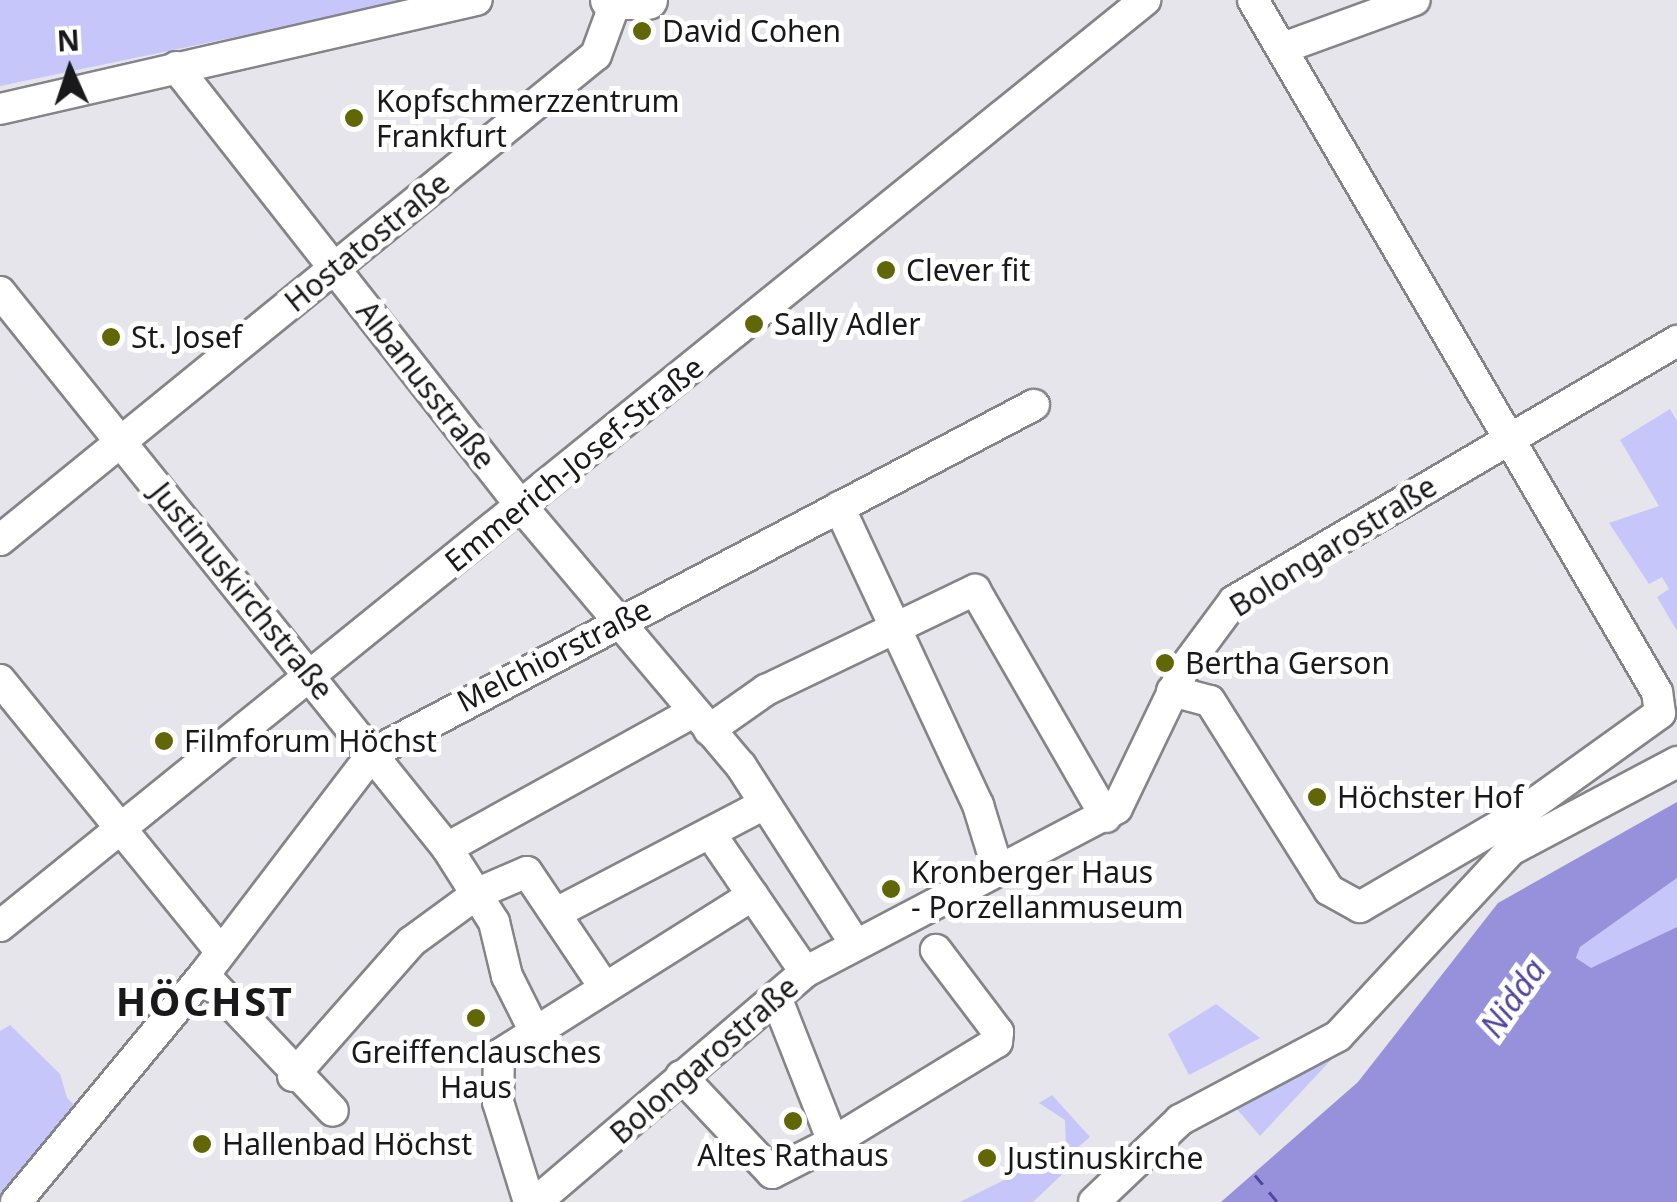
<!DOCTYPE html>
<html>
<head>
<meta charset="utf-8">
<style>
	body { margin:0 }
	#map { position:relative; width:1677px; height:1202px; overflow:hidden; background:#e5e5eb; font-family:"Noto Sans",sans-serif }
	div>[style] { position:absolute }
	.green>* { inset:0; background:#c7c6fa }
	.water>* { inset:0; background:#9691da }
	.ferry>* { height:2.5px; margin-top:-1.25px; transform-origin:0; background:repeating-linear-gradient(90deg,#52459d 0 12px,transparent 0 22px) }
	.roads { filter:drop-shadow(2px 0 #848489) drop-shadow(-2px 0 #848489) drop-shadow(0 2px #848489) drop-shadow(0 -2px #848489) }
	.minor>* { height:30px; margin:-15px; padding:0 15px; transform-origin:15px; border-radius:15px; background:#fff }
	.major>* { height:38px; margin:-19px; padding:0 19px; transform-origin:19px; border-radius:19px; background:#fff }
	.dots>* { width:28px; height:28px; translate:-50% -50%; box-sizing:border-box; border:5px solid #fff; border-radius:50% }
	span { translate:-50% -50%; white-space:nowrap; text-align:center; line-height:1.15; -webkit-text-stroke:10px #fff; paint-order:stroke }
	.poi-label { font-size:30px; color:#19191b }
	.left { translate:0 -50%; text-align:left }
	.street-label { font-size:30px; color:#19191b }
	.water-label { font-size:32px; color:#52459d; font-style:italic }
	.district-label { font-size:40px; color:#19191b; font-weight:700; letter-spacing:2.5px }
	.north { position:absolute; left:20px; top:20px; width:100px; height:100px; -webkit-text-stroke:8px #fff; paint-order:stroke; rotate:357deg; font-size:28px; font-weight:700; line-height:40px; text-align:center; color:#19191b }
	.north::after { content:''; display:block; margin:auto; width:35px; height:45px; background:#19191b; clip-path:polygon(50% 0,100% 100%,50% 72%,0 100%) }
</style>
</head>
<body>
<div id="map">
	<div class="green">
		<i style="clip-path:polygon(0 0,414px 0,0 86px)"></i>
		<i style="clip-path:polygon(1670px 409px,1677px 421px,1677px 631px,1657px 597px,1669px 589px,1662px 577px,1649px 584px,1609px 523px,1659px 506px,1620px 440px)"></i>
		<i style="clip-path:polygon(1677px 878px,1677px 927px,1591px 969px,1576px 959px,1580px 947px)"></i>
		<i style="clip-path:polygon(1216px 1004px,1260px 1038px,1189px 1075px,1168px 1034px)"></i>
		<i style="clip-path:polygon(10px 1025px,60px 1074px,67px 1098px,82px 1112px,0 1202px,0 1031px)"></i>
		<i style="clip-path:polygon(1344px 1046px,1260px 1136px,1236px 1108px)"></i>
		<i style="clip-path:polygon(1052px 1095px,1090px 1137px,1069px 1155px,1074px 1163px,1033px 1202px,960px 1202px,1066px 1149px,1065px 1120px,1039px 1103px)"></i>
	</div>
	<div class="water">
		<i style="clip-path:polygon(1677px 802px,1677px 878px,1580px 947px,1576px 958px,1591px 968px,1677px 927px,1677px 1202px,1221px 1202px,1358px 1082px,1498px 903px)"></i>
	</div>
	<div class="ferry">
		<i style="left:1255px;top:1175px;width:35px;rotate:50deg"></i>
	</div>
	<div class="roads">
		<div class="minor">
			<i style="left:1283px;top:48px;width:140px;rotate:-20deg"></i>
			<i style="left:176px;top:67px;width:560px;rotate:51.82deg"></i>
			<i style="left:522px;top:507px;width:339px;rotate:49.8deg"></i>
			<i style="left:741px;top:766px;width:209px;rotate:57.3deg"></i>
			<i style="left:0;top:109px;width:489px;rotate:-12.9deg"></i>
			<i style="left:0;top:292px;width:713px;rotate:51.2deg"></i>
			<i style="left:447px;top:848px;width:88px;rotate:57.6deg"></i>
			<i style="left:494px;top:922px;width:56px;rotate:76.5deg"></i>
			<i style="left:507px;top:976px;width:58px;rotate:63.4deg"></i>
			<i style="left:839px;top:507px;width:329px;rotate:65deg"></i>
			<i style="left:978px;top:805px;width:68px;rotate:72.9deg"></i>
			<i style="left:0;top:540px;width:768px;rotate:-39.14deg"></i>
			<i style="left:596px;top:55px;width:55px;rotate:-69.9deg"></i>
			<i style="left:0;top:680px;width:350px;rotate:50.9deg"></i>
			<i style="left:1172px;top:691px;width:39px;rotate:15deg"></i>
			<i style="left:1210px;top:701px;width:223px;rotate:57.8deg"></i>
			<i style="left:1329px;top:890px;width:35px;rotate:29deg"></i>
			<i style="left:1360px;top:907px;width:186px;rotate:-30.3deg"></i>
			<i style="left:1521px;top:813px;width:171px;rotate:-35.7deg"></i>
			<i style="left:1660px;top:713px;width:21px;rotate:-98deg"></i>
			<i style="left:1657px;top:692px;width:801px;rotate:-120.28deg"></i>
			<i style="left:709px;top:730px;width:70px;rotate:-35.1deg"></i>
			<i style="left:766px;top:690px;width:232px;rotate:-25.6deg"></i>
			<i style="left:975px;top:590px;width:262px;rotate:60deg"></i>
			<i style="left:710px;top:833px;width:168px;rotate:55.6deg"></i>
			<i style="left:447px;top:848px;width:281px;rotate:-28.9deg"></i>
			<i style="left:558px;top:912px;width:231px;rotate:-27.6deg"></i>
			<i style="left:0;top:926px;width:1473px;rotate:-38.96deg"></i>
			<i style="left:204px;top:975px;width:187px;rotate:46.5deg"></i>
			<i style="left:776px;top:997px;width:156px;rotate:68.5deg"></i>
			<i style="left:293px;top:1076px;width:179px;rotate:-48.6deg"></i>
			<i style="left:411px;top:942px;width:83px;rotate:-36.2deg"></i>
			<i style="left:478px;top:893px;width:53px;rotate:-23.2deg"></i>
			<i style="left:527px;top:872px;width:136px;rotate:56.1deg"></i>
			<i style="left:681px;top:1076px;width:133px;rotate:46.8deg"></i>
			<i style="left:772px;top:1173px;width:68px;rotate:-26.9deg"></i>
			<i style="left:833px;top:1142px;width:192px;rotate:-31.4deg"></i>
			<i style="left:997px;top:1042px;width:10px;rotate:-84deg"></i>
			<i style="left:998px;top:1032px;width:103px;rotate:-127.1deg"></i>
			<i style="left:16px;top:1202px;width:295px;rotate:-50.4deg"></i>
			<i style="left:204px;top:975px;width:279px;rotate:-52.7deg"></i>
			<i style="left:373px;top:753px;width:747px;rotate:-27.77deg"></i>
			<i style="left:529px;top:1202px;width:105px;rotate:-107.2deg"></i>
			<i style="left:498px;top:1102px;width:47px;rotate:-88.8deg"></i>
			<i style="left:499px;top:1055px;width:300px;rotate:-32.2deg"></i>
			<i style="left:536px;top:1202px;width:354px;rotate:-40.5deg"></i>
			<i style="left:805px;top:972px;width:352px;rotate:-27.7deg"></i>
			<i style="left:1117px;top:808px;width:157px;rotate:-64.3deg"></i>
			<i style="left:1185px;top:667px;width:82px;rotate:-53.4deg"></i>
			<i style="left:1234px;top:601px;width:514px;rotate:-30.41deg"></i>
			<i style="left:1094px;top:1202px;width:119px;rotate:-43.6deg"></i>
			<i style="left:1180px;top:1120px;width:179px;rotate:-28deg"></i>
			<i style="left:1338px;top:1036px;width:254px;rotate:-47.1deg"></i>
			<i style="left:1511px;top:850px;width:188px;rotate:-27.9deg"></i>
		</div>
		<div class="major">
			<i style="left:610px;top:0;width:38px"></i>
		</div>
	</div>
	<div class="dots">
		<i style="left:642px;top:31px;background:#616706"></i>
		<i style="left:354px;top:118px;background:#616706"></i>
		<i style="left:886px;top:270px;background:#616706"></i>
		<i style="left:754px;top:324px;background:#616706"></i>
		<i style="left:111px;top:337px;background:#616706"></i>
		<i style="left:1165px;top:663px;background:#616706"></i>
		<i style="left:164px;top:741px;background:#616706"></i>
		<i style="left:1317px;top:797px;background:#616706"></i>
		<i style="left:891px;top:889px;background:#616706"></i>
		<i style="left:476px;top:1018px;background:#616706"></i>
		<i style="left:793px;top:1121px;background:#616706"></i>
		<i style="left:202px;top:1144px;background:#616706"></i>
		<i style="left:987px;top:1158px;background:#616706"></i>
	</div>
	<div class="poi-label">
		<span class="left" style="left:662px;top:31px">David Cohen</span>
		<span class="left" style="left:376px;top:118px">Kopfschmerzzentrum<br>Frankfurt</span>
		<span class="left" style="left:906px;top:270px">Clever fit</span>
		<span class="left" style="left:774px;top:324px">Sally Adler</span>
		<span class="left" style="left:131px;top:337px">St. Josef</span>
		<span class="left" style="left:1185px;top:663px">Bertha Gerson</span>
		<span class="left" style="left:184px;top:741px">Filmforum Höchst</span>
		<span class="left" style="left:1337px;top:797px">Höchster Hof</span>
		<span class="left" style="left:911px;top:889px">Kronberger Haus<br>- Porzellanmuseum</span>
		<span style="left:476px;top:1069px">Greiffenclausches<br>Haus</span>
		<span class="left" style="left:222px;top:1144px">Hallenbad Höchst</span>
		<span style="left:793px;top:1155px">Altes Rathaus</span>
		<span class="left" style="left:1007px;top:1158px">Justinuskirche</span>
	</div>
	<div class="street-label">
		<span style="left:367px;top:242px;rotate:-39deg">Hostatostraße</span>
		<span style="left:426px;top:385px;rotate:52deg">Albanusstraße</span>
		<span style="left:574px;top:464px;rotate:-39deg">Emmerich-Josef-Straße</span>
		<span style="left:1333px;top:546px;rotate:-32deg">Bolongarostraße</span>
		<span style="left:242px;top:591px;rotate:51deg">Justinuskirchstraße</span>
		<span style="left:554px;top:655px;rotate:-27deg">Melchiorstraße</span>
		<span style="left:704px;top:1060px;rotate:-41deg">Bolongarostraße</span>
	</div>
	<div class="water-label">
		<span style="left:1513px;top:998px;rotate:-55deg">Nidda</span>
	</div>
	<div class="district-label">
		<span style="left:205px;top:1001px">HÖCHST</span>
	</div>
	<div class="north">N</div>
</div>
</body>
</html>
